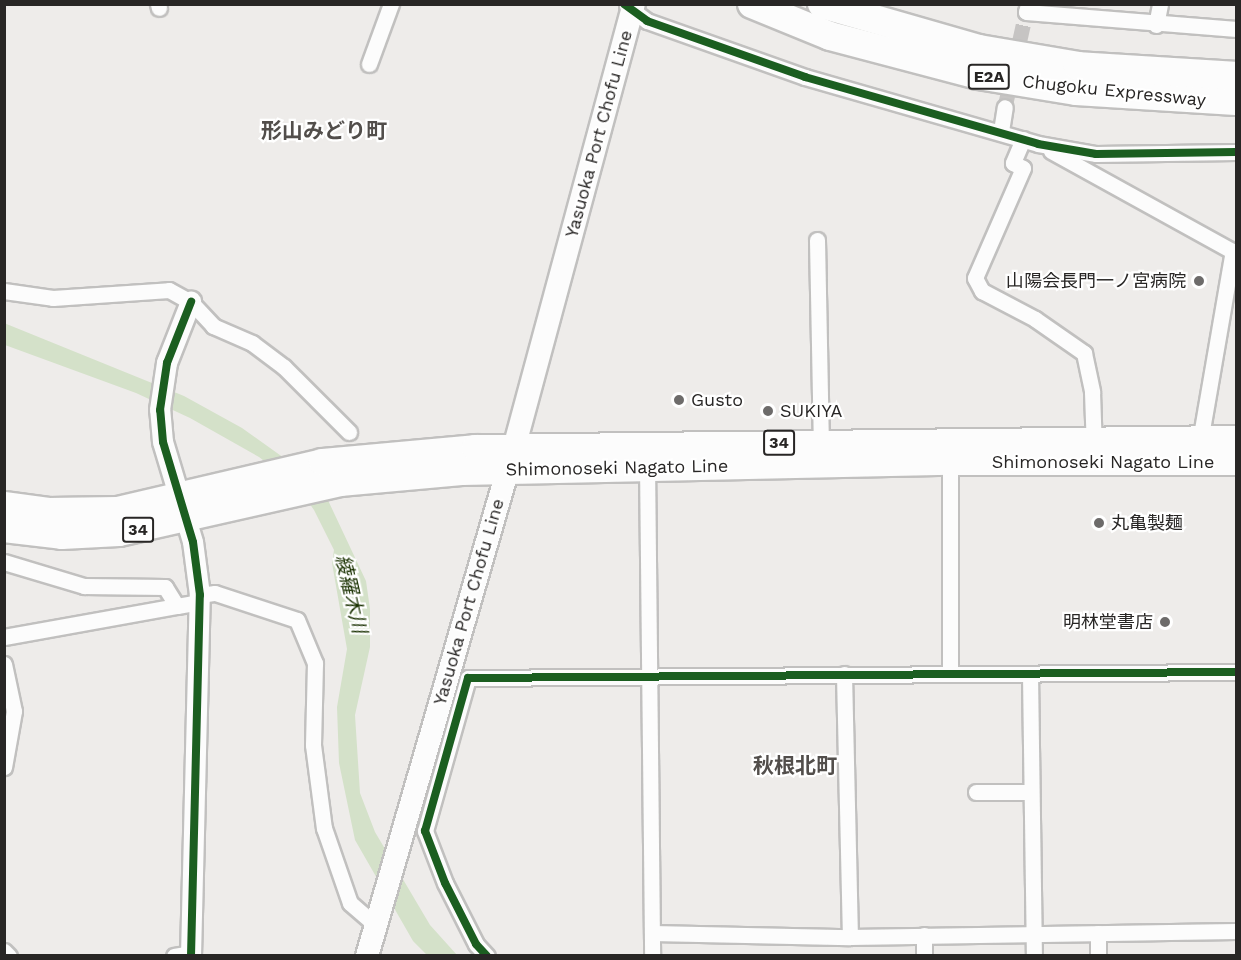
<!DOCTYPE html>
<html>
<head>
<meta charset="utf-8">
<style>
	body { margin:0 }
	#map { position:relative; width:1241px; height:960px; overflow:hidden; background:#eeecea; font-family:"Work Sans","Noto Sans JP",sans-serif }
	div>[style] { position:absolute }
	.water>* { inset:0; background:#d4e1c9 }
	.minor-tunnel>* { height:15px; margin-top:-7.5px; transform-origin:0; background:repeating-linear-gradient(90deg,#c6c4c3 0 15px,transparent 0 23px) }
	.roads { filter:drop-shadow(2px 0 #c1c0bf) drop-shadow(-2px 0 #c1c0bf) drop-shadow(0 2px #c1c0bf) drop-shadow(0 -2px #c1c0bf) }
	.minor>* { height:15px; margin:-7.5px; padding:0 7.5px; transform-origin:7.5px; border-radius:7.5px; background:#fcfcfc }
	.tertiary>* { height:20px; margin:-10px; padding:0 10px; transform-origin:10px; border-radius:10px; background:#fcfcfc }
	.secondary>* { height:22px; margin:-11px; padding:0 11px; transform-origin:11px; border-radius:11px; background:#fcfcfc }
	.primary>* { height:26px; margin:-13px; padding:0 13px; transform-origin:13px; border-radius:13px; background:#fcfcfc }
	.motorway>* { height:28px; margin:-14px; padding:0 14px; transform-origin:14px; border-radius:14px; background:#fcfcfc }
	.cycleway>* { height:8px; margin:-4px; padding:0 4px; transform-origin:4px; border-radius:4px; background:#1b5e20 }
	.dots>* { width:16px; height:16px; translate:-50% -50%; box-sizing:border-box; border:3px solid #fff; border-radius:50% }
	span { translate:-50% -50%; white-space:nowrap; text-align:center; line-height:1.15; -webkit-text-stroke:4.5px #fff; paint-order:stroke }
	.shield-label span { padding:2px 4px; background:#fff; border:2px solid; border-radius:4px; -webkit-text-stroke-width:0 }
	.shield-label { font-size:16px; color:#282625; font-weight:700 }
	.street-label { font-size:18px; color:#282625 }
	.poi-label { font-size:18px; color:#282625 }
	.right { translate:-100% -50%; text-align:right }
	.left { translate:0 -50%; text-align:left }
	.water-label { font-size:20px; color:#193100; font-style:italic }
	.quarter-label { font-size:21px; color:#524e4b; font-weight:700 }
	.frame { position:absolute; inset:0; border:6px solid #282625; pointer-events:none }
</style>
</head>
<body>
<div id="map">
	<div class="water">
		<i style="clip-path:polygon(4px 323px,184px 396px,242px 428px,305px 473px,326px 496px,366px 581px,370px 609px,370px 647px,355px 715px,360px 793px,375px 832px,430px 925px,457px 955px,427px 955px,413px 941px,355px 840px,339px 763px,337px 707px,347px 649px,332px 563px,334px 550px,314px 510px,297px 486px,259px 457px,190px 418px,136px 393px,5px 345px)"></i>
	</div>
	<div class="minor-tunnel">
		<i style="left:1005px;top:107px;width:97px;rotate:-77.5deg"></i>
	</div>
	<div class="roads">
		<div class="minor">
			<i style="left:158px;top:4px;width:4px;rotate:76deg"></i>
			<i style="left:1028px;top:4px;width:8px;rotate:104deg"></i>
			<i style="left:1026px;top:12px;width:211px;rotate:4.6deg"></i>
			<i style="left:627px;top:6px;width:25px;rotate:37deg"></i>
			<i style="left:647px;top:21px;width:168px;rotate:19.5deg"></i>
			<i style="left:805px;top:77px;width:242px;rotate:16deg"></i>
			<i style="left:1038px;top:144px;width:59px;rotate:9.8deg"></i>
			<i style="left:1096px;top:154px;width:140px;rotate:-0.8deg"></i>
			<i style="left:1156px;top:25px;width:21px;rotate:-79deg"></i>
			<i style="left:369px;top:64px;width:64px;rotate:-69.9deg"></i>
			<i style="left:1001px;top:131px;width:24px;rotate:-81deg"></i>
			<i style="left:1023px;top:139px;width:26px;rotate:113deg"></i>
			<i style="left:1013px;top:163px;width:11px;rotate:27deg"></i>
			<i style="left:1023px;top:168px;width:120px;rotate:113.6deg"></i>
			<i style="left:975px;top:278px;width:15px;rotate:62deg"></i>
			<i style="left:982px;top:291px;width:60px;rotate:27.8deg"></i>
			<i style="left:1035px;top:319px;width:60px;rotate:34.8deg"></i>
			<i style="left:1084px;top:353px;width:40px;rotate:78deg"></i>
			<i style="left:1092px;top:392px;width:56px;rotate:88deg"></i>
			<i style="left:1051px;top:151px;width:211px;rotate:28.9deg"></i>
			<i style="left:817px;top:240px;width:203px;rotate:88.9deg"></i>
			<i style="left:4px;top:291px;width:49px;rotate:8.1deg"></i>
			<i style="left:53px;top:298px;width:116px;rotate:-3.9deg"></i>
			<i style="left:169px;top:290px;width:25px;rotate:29deg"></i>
			<i style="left:191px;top:302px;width:33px;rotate:47deg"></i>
			<i style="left:213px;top:326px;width:43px;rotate:23.6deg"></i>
			<i style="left:252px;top:343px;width:40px;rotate:37deg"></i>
			<i style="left:284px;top:367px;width:92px;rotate:45deg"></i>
			<i style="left:1199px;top:447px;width:199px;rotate:-80.2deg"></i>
			<i style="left:647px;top:463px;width:493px;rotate:89.4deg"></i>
			<i style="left:4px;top:562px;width:84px;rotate:16.7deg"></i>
			<i style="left:84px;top:586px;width:81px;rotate:0.7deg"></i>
			<i style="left:165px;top:587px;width:22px;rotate:58deg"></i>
			<i style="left:177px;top:606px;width:23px;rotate:-10deg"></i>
			<i style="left:200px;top:595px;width:15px;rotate:-8deg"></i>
			<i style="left:215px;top:593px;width:86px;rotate:18.2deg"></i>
			<i style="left:297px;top:620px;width:47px;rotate:67.3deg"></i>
			<i style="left:315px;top:663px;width:82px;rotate:91.4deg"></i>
			<i style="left:313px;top:745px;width:84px;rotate:82.5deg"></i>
			<i style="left:324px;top:828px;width:79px;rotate:70.9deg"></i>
			<i style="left:350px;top:903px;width:35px;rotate:41deg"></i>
			<i style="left:4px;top:637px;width:176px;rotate:-10.2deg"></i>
			<i style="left:4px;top:664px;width:48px;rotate:78deg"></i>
			<i style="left:14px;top:711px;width:57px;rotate:100.1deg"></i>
			<i style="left:950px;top:673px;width:219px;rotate:-90deg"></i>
			<i style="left:844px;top:674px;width:263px;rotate:88.7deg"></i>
			<i style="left:1030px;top:674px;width:282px;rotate:89.2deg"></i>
			<i style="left:976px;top:792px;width:55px"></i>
			<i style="left:652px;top:933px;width:198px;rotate:1.2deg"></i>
			<i style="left:850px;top:937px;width:386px;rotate:-0.9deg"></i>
			<i style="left:1098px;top:933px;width:23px;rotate:90deg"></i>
			<i style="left:924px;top:935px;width:21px;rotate:90deg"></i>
			<i style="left:4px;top:951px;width:7px;rotate:45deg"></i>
			<i style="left:174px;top:956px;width:17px;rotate:-10deg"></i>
			<i style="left:487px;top:956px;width:16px;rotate:-133deg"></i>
			<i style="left:476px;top:944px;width:68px;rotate:-116.9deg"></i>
			<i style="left:445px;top:883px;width:56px;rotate:-111deg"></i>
			<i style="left:425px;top:831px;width:159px;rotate:-74.3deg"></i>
			<i style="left:468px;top:678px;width:768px;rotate:-0.45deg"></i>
		</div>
		<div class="tertiary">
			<i style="left:191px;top:956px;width:361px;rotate:-88.6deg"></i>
			<i style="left:200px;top:595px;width:53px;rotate:-97.5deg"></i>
			<i style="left:193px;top:542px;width:104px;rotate:-106.7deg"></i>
			<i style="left:163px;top:442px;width:32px;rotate:-95deg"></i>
			<i style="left:160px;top:410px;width:48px;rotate:-81.5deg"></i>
			<i style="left:167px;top:363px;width:66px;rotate:-68.5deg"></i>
		</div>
		<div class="secondary">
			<i style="left:367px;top:956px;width:529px;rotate:-73.86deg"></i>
			<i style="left:514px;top:448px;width:460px;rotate:-74.9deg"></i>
		</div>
		<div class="primary">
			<i style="left:4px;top:505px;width:45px;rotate:7.6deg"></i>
			<i style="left:49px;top:511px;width:69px;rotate:-0.8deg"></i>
			<i style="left:118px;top:510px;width:210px;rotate:-13.2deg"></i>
			<i style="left:322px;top:462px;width:154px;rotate:-5.2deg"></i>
			<i style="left:475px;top:448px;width:761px;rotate:-0.68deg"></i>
			<i style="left:4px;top:529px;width:58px;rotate:6.9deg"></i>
			<i style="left:62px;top:536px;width:57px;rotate:-3deg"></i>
			<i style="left:119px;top:533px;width:227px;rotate:-12.7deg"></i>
			<i style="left:340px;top:483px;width:122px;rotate:-5.2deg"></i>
			<i style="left:462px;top:472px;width:488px;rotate:-1.2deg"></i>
			<i style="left:950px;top:462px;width:286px"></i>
		</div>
		<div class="motorway">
			<i style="left:752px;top:4px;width:84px;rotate:22.3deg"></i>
			<i style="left:830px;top:36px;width:153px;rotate:14.8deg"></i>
			<i style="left:978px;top:75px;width:99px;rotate:9.3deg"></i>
			<i style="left:1076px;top:91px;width:160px;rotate:3.6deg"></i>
			<i style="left:822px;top:4px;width:163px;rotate:16deg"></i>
			<i style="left:979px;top:49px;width:100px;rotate:9.7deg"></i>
			<i style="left:1078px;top:66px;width:158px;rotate:3.6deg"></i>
		</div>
	</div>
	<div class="cycleway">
		<i style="left:624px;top:4px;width:29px;rotate:36deg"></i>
		<i style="left:647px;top:21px;width:168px;rotate:19.5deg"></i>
		<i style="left:805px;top:77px;width:242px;rotate:16deg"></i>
		<i style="left:1038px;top:144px;width:59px;rotate:9.8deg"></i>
		<i style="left:1096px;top:154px;width:140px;rotate:-0.8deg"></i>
		<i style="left:191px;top:956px;width:361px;rotate:-88.6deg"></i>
		<i style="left:200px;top:595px;width:53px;rotate:-97.5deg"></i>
		<i style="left:193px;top:542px;width:104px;rotate:-106.7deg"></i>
		<i style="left:163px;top:442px;width:32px;rotate:-95deg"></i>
		<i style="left:160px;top:410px;width:48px;rotate:-81.5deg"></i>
		<i style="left:167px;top:363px;width:66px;rotate:-68.5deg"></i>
		<i style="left:487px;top:956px;width:16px;rotate:-133deg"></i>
		<i style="left:476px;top:944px;width:68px;rotate:-116.9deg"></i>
		<i style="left:445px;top:883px;width:56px;rotate:-111deg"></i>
		<i style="left:425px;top:831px;width:159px;rotate:-74.3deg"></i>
		<i style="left:468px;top:678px;width:768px;rotate:-0.45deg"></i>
	</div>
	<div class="dots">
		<i style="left:1199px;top:281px;background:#6d6b6a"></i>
		<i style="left:679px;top:400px;background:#6d6b6a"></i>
		<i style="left:768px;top:411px;background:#6d6b6a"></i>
		<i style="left:1099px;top:523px;background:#6d6b6a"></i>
		<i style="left:1165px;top:622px;background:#6d6b6a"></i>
	</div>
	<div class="shield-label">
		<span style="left:989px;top:77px">E2A</span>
		<span style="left:779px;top:443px">34</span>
		<span style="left:138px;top:530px">34</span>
	</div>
	<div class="street-label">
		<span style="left:1114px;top:91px;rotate:6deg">Chugoku Expressway</span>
		<span style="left:599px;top:134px;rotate:-75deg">Yasuoka Port Chofu Line</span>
		<span style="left:1103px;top:462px">Shimonoseki Nagato Line</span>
		<span style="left:617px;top:468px;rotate:-1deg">Shimonoseki Nagato Line</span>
		<span style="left:469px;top:602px;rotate:-74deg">Yasuoka Port Chofu Line</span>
	</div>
	<div class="poi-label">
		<span class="right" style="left:1186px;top:281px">山陽会長門一ノ宮病院</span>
		<span class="left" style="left:691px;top:400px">Gusto</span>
		<span class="left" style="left:780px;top:411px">SUKIYA</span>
		<span class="left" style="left:1111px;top:523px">丸亀製麺</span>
		<span class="right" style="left:1153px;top:622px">明林堂書店</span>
	</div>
	<div class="water-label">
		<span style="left:351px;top:594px;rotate:77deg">綾羅木川</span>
	</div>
	<div class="quarter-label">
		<span style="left:324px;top:131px">形山みどり町</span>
		<span style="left:795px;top:766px">秋根北町</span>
	</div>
	<div class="frame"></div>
</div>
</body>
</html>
